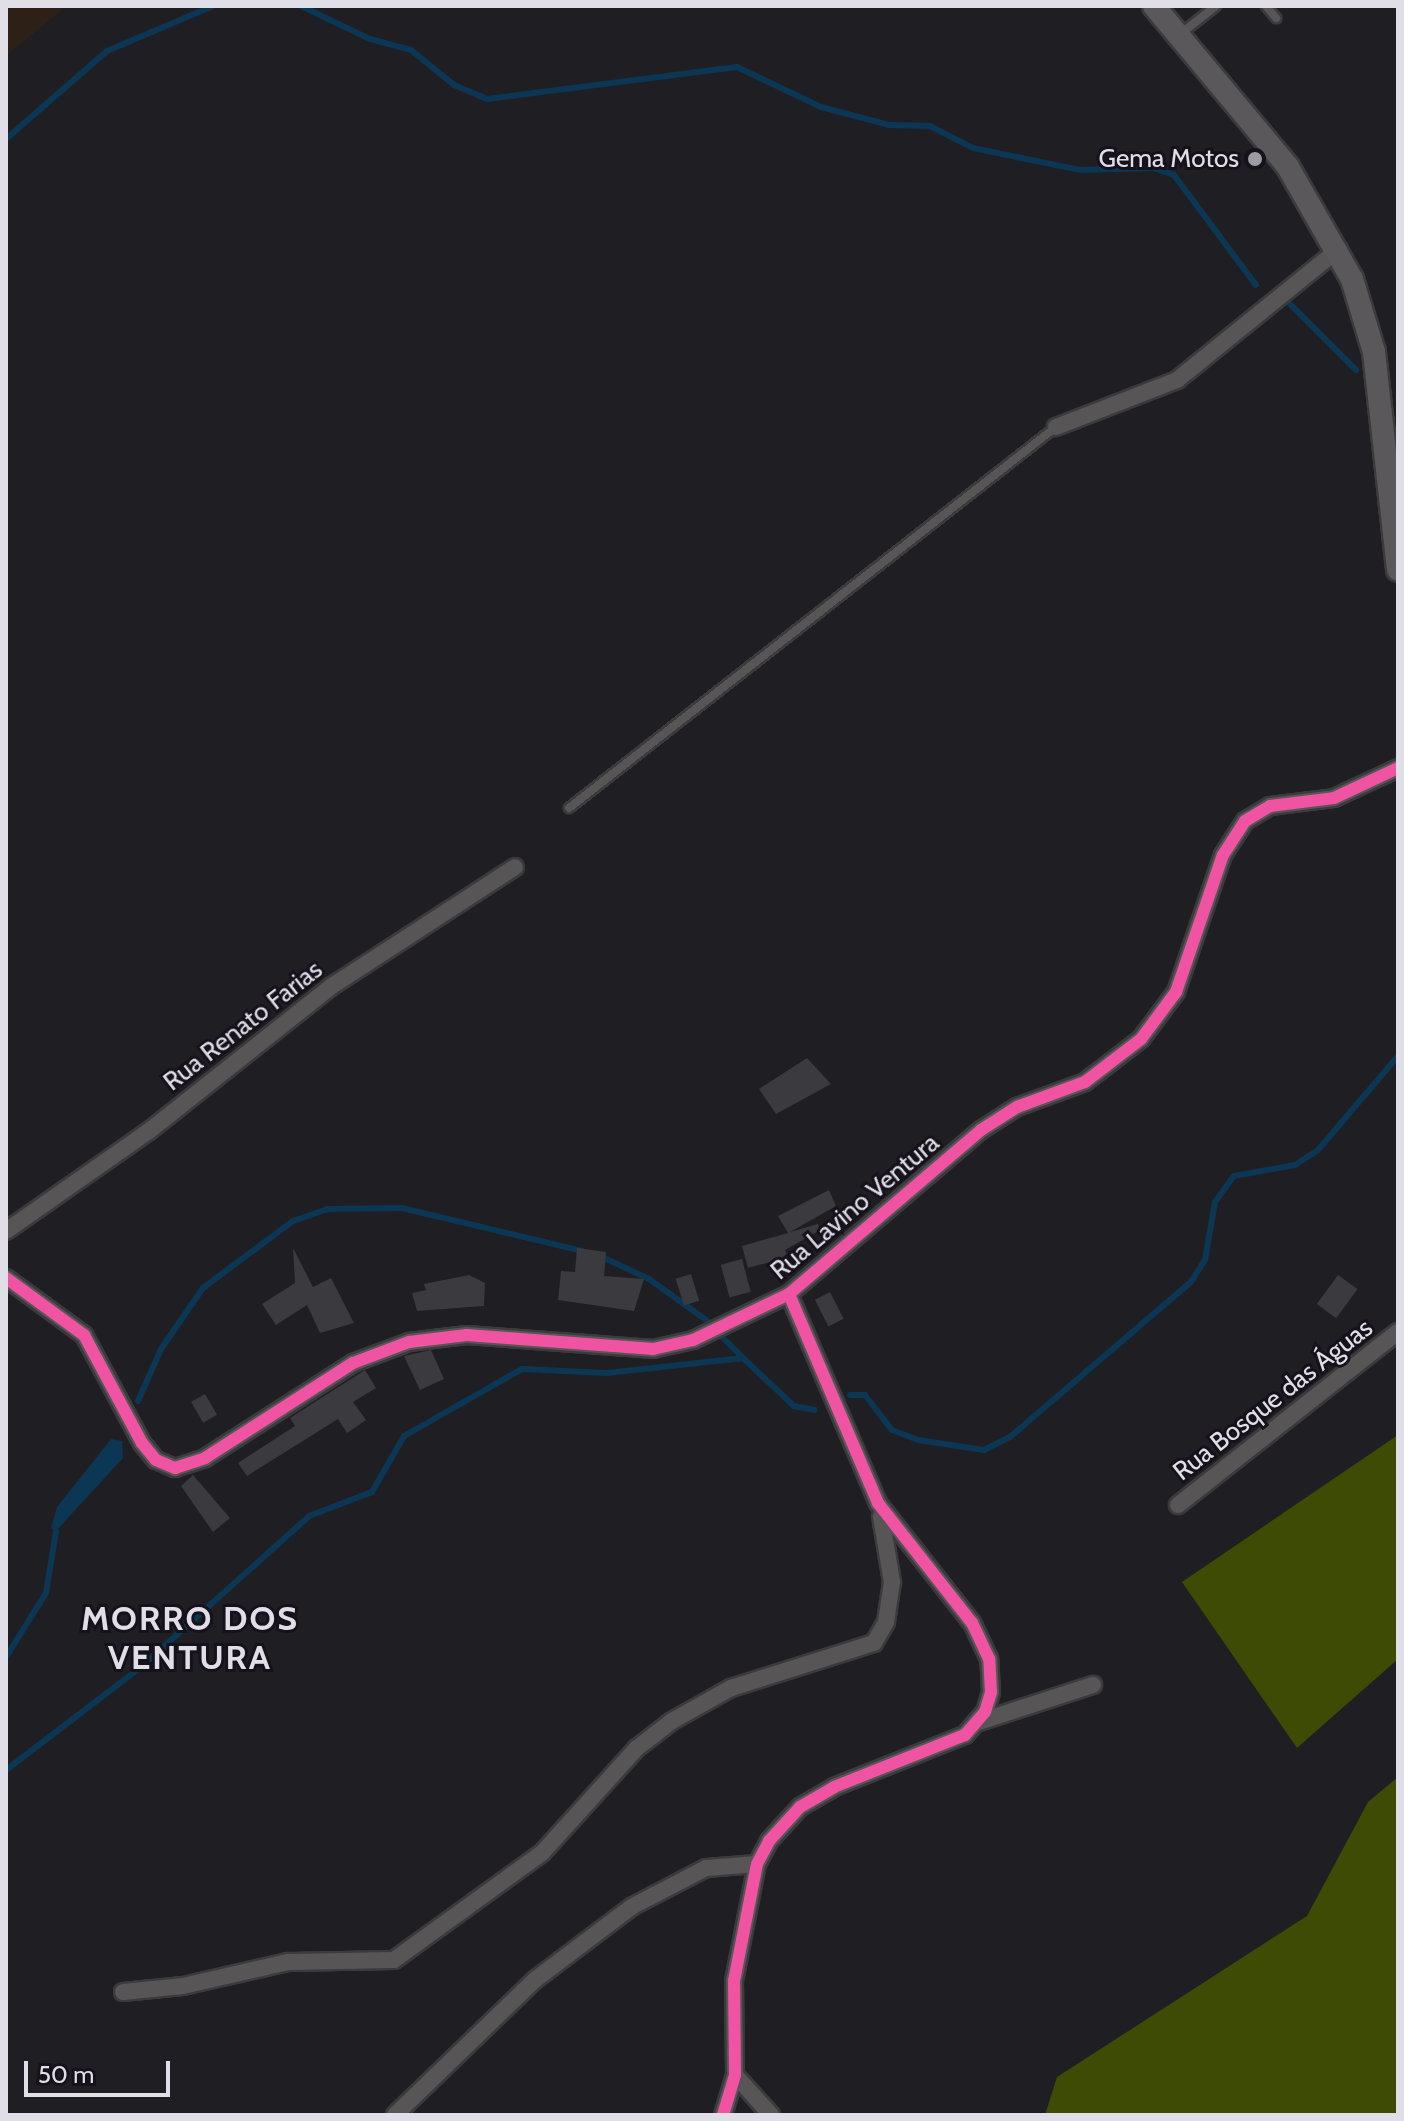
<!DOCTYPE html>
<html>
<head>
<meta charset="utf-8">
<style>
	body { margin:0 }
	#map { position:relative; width:1404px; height:2121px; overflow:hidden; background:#1f1e23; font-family:Cabin,sans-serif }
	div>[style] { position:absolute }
	.education>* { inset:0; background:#2d2117 }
	.forest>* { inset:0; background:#3e4b05 }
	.water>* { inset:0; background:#0b3754 }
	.stream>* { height:6px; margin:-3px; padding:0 3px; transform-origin:3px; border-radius:3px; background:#0b3754 }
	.building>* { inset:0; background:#3b3a3e; transform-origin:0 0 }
	.roads { filter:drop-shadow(2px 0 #3b3a3d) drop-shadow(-2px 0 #3b3a3d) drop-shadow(0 2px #3b3a3d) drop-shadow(0 -2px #3b3a3d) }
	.service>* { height:8px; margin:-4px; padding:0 4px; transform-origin:4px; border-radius:4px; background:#585557 }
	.minor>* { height:16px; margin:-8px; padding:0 8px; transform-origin:8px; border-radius:8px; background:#585557 }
	.secondary>* { height:22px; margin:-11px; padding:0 11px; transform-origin:11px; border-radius:11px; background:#5a585a }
	.cycleway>* { height:12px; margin:-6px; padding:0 6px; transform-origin:6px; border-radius:6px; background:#f153a3 }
	.dots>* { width:22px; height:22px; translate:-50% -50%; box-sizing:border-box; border:4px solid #15121c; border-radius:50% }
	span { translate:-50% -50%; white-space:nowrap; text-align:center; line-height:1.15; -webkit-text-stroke:6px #15121c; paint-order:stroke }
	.poi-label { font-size:26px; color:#e0dee6 }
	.right { translate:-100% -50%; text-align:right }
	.street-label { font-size:26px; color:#e0dee6 }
	.district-label { font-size:34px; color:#e0dee6; font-weight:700; letter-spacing:2px }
	.frame { position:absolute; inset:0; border:8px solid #e0dee6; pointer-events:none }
	.scale { position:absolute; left:24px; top:2061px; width:146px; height:36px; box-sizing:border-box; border:4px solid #e0dee6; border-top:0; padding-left:10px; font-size:24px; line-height:28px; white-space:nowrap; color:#e0dee6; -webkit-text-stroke:6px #15121c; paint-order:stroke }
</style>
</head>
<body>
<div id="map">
	<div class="education">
		<i style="clip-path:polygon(6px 6px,67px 6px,6px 56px)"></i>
	</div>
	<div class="forest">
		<i style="clip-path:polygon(1398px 1435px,1398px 1659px,1297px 1748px,1182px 1582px)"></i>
		<i style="clip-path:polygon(1398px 1777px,1398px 2115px,1045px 2115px,1057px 2077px,1307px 1916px,1368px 1802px)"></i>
	</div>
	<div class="water">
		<i style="clip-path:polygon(111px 1439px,122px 1441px,123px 1458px,56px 1531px,51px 1528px,57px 1507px)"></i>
	</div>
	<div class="stream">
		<i style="left:301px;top:6px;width:76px;rotate:25.6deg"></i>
		<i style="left:370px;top:39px;width:42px;rotate:15deg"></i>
		<i style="left:411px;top:50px;width:55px;rotate:39.1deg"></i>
		<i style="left:454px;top:85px;width:36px;rotate:23deg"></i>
		<i style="left:487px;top:99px;width:252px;rotate:-7.3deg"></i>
		<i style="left:737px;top:67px;width:93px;rotate:25.5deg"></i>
		<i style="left:821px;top:107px;width:70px;rotate:14.8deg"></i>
		<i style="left:889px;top:125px;width:41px;rotate:1.4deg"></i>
		<i style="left:930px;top:126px;width:48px;rotate:27.1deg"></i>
		<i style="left:973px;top:148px;width:109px;rotate:11.6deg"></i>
		<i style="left:1080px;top:170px;width:73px;rotate:-1.6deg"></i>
		<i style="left:1153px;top:168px;width:22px;rotate:18deg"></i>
		<i style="left:1174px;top:175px;width:137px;rotate:53.3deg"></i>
		<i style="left:6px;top:139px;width:134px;rotate:-41.1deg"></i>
		<i style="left:107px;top:51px;width:115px;rotate:-23deg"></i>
		<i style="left:1289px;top:303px;width:95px;rotate:45deg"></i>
		<i style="left:600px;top:1256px;width:54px;rotate:25.1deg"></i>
		<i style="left:649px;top:1279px;width:74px;rotate:35.6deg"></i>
		<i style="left:721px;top:1336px;width:31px;rotate:45deg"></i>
		<i style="left:850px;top:1395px;width:15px"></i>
		<i style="left:865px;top:1395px;width:44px;rotate:52.4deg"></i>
		<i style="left:892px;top:1430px;width:28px;rotate:21deg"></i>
		<i style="left:918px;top:1440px;width:67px;rotate:8.6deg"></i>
		<i style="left:984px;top:1450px;width:29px;rotate:-27deg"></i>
		<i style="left:1010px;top:1437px;width:238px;rotate:-40.6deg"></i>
		<i style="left:1191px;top:1282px;width:26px;rotate:-58deg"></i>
		<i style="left:1205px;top:1260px;width:59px;rotate:-80.2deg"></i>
		<i style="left:1215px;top:1202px;width:32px;rotate:-54deg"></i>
		<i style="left:1234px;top:1176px;width:62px;rotate:-10.2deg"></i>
		<i style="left:1295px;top:1165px;width:27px;rotate:-33deg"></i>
		<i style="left:1318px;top:1150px;width:123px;rotate:-49.6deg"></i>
		<i style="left:138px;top:1401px;width:57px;rotate:-66.1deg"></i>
		<i style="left:161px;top:1349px;width:74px;rotate:-55.5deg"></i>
		<i style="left:203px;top:1288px;width:112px;rotate:-36.7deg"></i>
		<i style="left:293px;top:1221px;width:36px;rotate:-19deg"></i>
		<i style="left:327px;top:1209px;width:75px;rotate:-0.8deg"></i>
		<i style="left:402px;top:1208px;width:185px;rotate:13.4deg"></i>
		<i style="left:6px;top:1657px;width:75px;rotate:-58deg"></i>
		<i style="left:46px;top:1593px;width:63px;rotate:-80.8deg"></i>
		<i style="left:6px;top:1770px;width:170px;rotate:-37.3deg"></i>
		<i style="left:141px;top:1667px;width:226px;rotate:-41.9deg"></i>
		<i style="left:309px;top:1516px;width:67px;rotate:-20.9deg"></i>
		<i style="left:372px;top:1492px;width:64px;rotate:-60.3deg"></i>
		<i style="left:404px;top:1436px;width:136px;rotate:-29.6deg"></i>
		<i style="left:522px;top:1369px;width:85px;rotate:2.7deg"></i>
		<i style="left:607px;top:1373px;width:137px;rotate:-6.3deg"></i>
		<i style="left:743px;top:1358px;width:70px;rotate:43.3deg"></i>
		<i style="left:794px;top:1406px;width:21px;rotate:11deg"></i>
	</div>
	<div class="building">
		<i style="clip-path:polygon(807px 1058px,831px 1084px,776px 1114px,759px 1089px)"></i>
		<i style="clip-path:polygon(829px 1190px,836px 1206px,790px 1232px,818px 1224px,820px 1230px,785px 1250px,788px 1257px,748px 1268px,742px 1246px,788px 1233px,778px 1216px)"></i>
		<i style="clip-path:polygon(293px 1248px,313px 1287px,331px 1278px,354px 1323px,320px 1333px,307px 1305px,276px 1325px,262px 1304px,295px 1283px)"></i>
		<i style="clip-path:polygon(577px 1248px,606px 1252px,604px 1276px,644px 1279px,634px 1311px,558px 1300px,561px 1271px,575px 1272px)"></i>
		<i style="left:742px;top:1259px;width:34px;height:22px;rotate:75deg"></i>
		<i style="left:691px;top:1274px;width:28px;height:16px;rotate:73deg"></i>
		<i style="clip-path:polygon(469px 1275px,485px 1283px,484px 1306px,417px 1311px,412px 1293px,426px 1290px,424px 1284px)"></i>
		<i style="left:1338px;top:1275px;width:24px;height:36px;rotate:36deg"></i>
		<i style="left:830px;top:1292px;width:30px;height:17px;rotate:63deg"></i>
		<i style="clip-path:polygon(431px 1350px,444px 1379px,420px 1390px,404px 1356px)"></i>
		<i style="clip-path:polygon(365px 1370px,376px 1388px,353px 1402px,366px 1420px,347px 1433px,338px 1419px,247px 1476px,238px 1463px,295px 1426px,290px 1418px)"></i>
		<i style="left:205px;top:1394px;width:24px;height:16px;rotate:60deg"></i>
		<i style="clip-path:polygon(193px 1475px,230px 1518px,213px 1532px,181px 1486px)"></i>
	</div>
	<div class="roads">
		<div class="service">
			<i style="left:1266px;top:6px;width:16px;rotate:50deg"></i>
			<i style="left:1179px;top:35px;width:47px;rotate:-38.1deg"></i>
			<i style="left:569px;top:808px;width:618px;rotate:-38.04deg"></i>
		</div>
		<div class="minor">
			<i style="left:1056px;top:427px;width:130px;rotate:-21.2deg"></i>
			<i style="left:1177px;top:380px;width:208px;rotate:-39deg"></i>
			<i style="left:6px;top:1231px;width:174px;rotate:-35deg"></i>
			<i style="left:149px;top:1131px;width:233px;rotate:-38.4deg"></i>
			<i style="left:332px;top:986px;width:218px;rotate:-33deg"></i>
			<i style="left:6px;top:1278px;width:97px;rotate:36.2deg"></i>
			<i style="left:84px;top:1335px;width:123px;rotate:61.8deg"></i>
			<i style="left:142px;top:1443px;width:22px;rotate:51deg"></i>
			<i style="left:156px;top:1460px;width:21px;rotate:23deg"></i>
			<i style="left:175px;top:1468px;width:32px;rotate:-18deg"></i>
			<i style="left:205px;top:1458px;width:176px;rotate:-32.7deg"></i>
			<i style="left:353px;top:1363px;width:60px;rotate:-20.6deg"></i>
			<i style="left:409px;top:1342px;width:58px;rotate:-6.9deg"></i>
			<i style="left:467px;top:1335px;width:187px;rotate:4.3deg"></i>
			<i style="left:653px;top:1349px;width:41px;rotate:-12.7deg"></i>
			<i style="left:693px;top:1340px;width:106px;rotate:-25.6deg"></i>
			<i style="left:789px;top:1294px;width:253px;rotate:-40.5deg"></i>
			<i style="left:981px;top:1130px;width:43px;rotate:-32.6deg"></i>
			<i style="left:1017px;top:1107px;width:72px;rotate:-20.2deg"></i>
			<i style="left:1085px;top:1082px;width:71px;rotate:-37.5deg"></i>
			<i style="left:1141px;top:1039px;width:59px;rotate:-53.3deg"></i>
			<i style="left:1176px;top:992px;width:145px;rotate:-71.1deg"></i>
			<i style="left:1223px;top:855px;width:40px;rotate:-57.1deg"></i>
			<i style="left:1245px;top:821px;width:29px;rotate:-31deg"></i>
			<i style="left:1270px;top:806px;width:64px;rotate:-7.1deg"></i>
			<i style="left:1334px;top:798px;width:71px;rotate:-25.1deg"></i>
			<i style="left:1178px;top:1505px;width:280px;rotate:-38.2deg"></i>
			<i style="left:979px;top:1722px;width:120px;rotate:-18deg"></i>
			<i style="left:123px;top:1992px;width:60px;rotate:-5.7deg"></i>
			<i style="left:183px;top:1986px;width:108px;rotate:-12.9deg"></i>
			<i style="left:288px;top:1962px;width:106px;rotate:-1.1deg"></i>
			<i style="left:394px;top:1960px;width:183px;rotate:-35.9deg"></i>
			<i style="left:542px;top:1853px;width:142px;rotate:-47.9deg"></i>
			<i style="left:637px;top:1748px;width:44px;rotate:-37.6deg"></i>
			<i style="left:672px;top:1721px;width:68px;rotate:-29.2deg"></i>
			<i style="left:731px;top:1688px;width:150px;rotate:-17.5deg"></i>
			<i style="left:874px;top:1643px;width:24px;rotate:-60deg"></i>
			<i style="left:886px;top:1622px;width:40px;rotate:-81.5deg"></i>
			<i style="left:892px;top:1582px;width:66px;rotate:-99.6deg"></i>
			<i style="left:735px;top:2075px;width:54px;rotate:48deg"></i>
			<i style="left:395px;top:2115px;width:196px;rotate:-44deg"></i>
			<i style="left:536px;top:1979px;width:121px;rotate:-37deg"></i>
			<i style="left:633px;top:1906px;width:82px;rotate:-27.5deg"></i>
			<i style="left:706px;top:1868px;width:51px;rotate:-4.5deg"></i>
			<i style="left:723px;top:2115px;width:42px;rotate:-73.3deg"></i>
			<i style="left:735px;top:2075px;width:94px;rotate:-90.6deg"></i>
			<i style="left:734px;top:1981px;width:119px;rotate:-78.9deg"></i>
			<i style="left:757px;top:1864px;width:26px;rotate:-62deg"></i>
			<i style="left:769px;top:1841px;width:46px;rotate:-47.6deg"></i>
			<i style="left:800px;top:1807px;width:39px;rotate:-30deg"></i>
			<i style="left:834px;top:1787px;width:141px;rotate:-21.7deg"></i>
			<i style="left:965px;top:1735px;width:30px;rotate:-49deg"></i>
			<i style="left:985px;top:1712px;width:21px;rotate:-73deg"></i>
			<i style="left:991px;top:1692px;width:33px;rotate:-93deg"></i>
			<i style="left:989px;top:1659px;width:40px;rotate:-115deg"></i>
			<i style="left:972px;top:1623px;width:152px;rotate:-128.1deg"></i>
			<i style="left:878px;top:1503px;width:227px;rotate:-113.1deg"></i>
		</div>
		<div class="secondary">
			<i style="left:1154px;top:6px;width:209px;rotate:50.2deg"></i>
			<i style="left:1288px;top:167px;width:129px;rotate:60.3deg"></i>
			<i style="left:1352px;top:279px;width:76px;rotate:73.2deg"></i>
			<i style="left:1374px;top:352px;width:219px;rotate:83.7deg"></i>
		</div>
	</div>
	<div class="cycleway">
		<i style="left:6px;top:1278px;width:97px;rotate:36.2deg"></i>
		<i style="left:84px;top:1335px;width:123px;rotate:61.8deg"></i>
		<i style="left:142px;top:1443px;width:22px;rotate:51deg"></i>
		<i style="left:156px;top:1460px;width:21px;rotate:23deg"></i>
		<i style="left:175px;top:1468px;width:32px;rotate:-18deg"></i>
		<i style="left:205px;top:1458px;width:176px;rotate:-32.7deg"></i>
		<i style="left:353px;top:1363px;width:60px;rotate:-20.6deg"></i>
		<i style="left:409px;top:1342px;width:58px;rotate:-6.9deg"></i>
		<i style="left:467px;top:1335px;width:187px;rotate:4.3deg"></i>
		<i style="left:653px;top:1349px;width:41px;rotate:-12.7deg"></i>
		<i style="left:693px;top:1340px;width:106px;rotate:-25.6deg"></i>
		<i style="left:789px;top:1294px;width:253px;rotate:-40.5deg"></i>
		<i style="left:981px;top:1130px;width:43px;rotate:-32.6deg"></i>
		<i style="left:1017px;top:1107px;width:72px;rotate:-20.2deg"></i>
		<i style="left:1085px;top:1082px;width:71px;rotate:-37.5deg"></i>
		<i style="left:1141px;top:1039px;width:59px;rotate:-53.3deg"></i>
		<i style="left:1176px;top:992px;width:145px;rotate:-71.1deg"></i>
		<i style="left:1223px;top:855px;width:40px;rotate:-57.1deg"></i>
		<i style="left:1245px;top:821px;width:29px;rotate:-31deg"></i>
		<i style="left:1270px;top:806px;width:64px;rotate:-7.1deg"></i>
		<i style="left:1334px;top:798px;width:71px;rotate:-25.1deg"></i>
		<i style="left:723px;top:2115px;width:42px;rotate:-73.3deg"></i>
		<i style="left:735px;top:2075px;width:94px;rotate:-90.6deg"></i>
		<i style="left:734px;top:1981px;width:119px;rotate:-78.9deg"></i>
		<i style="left:757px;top:1864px;width:26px;rotate:-62deg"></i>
		<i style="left:769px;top:1841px;width:46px;rotate:-47.6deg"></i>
		<i style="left:800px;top:1807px;width:39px;rotate:-30deg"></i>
		<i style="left:834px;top:1787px;width:141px;rotate:-21.7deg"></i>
		<i style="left:965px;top:1735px;width:30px;rotate:-49deg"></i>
		<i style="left:985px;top:1712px;width:21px;rotate:-73deg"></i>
		<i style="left:991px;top:1692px;width:33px;rotate:-93deg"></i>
		<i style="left:989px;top:1659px;width:40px;rotate:-115deg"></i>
		<i style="left:972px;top:1623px;width:152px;rotate:-128.1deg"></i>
		<i style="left:878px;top:1503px;width:227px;rotate:-113.1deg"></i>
	</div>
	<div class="dots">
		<i style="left:1255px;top:159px;background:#9c9ba2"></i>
	</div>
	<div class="poi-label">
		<span class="right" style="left:1239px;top:159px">Gema Motos</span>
	</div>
	<div class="street-label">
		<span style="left:243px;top:1026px;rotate:-38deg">Rua Renato Farias</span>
		<span style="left:855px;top:1207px;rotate:-40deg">Rua Lavino Ventura</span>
		<span style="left:1273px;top:1400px;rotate:-38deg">Rua Bosque das Águas</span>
	</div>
	<div class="district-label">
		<span style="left:190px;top:1638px">MORRO DOS<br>VENTURA</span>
	</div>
	<div class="frame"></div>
	<div class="scale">50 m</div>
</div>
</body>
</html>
